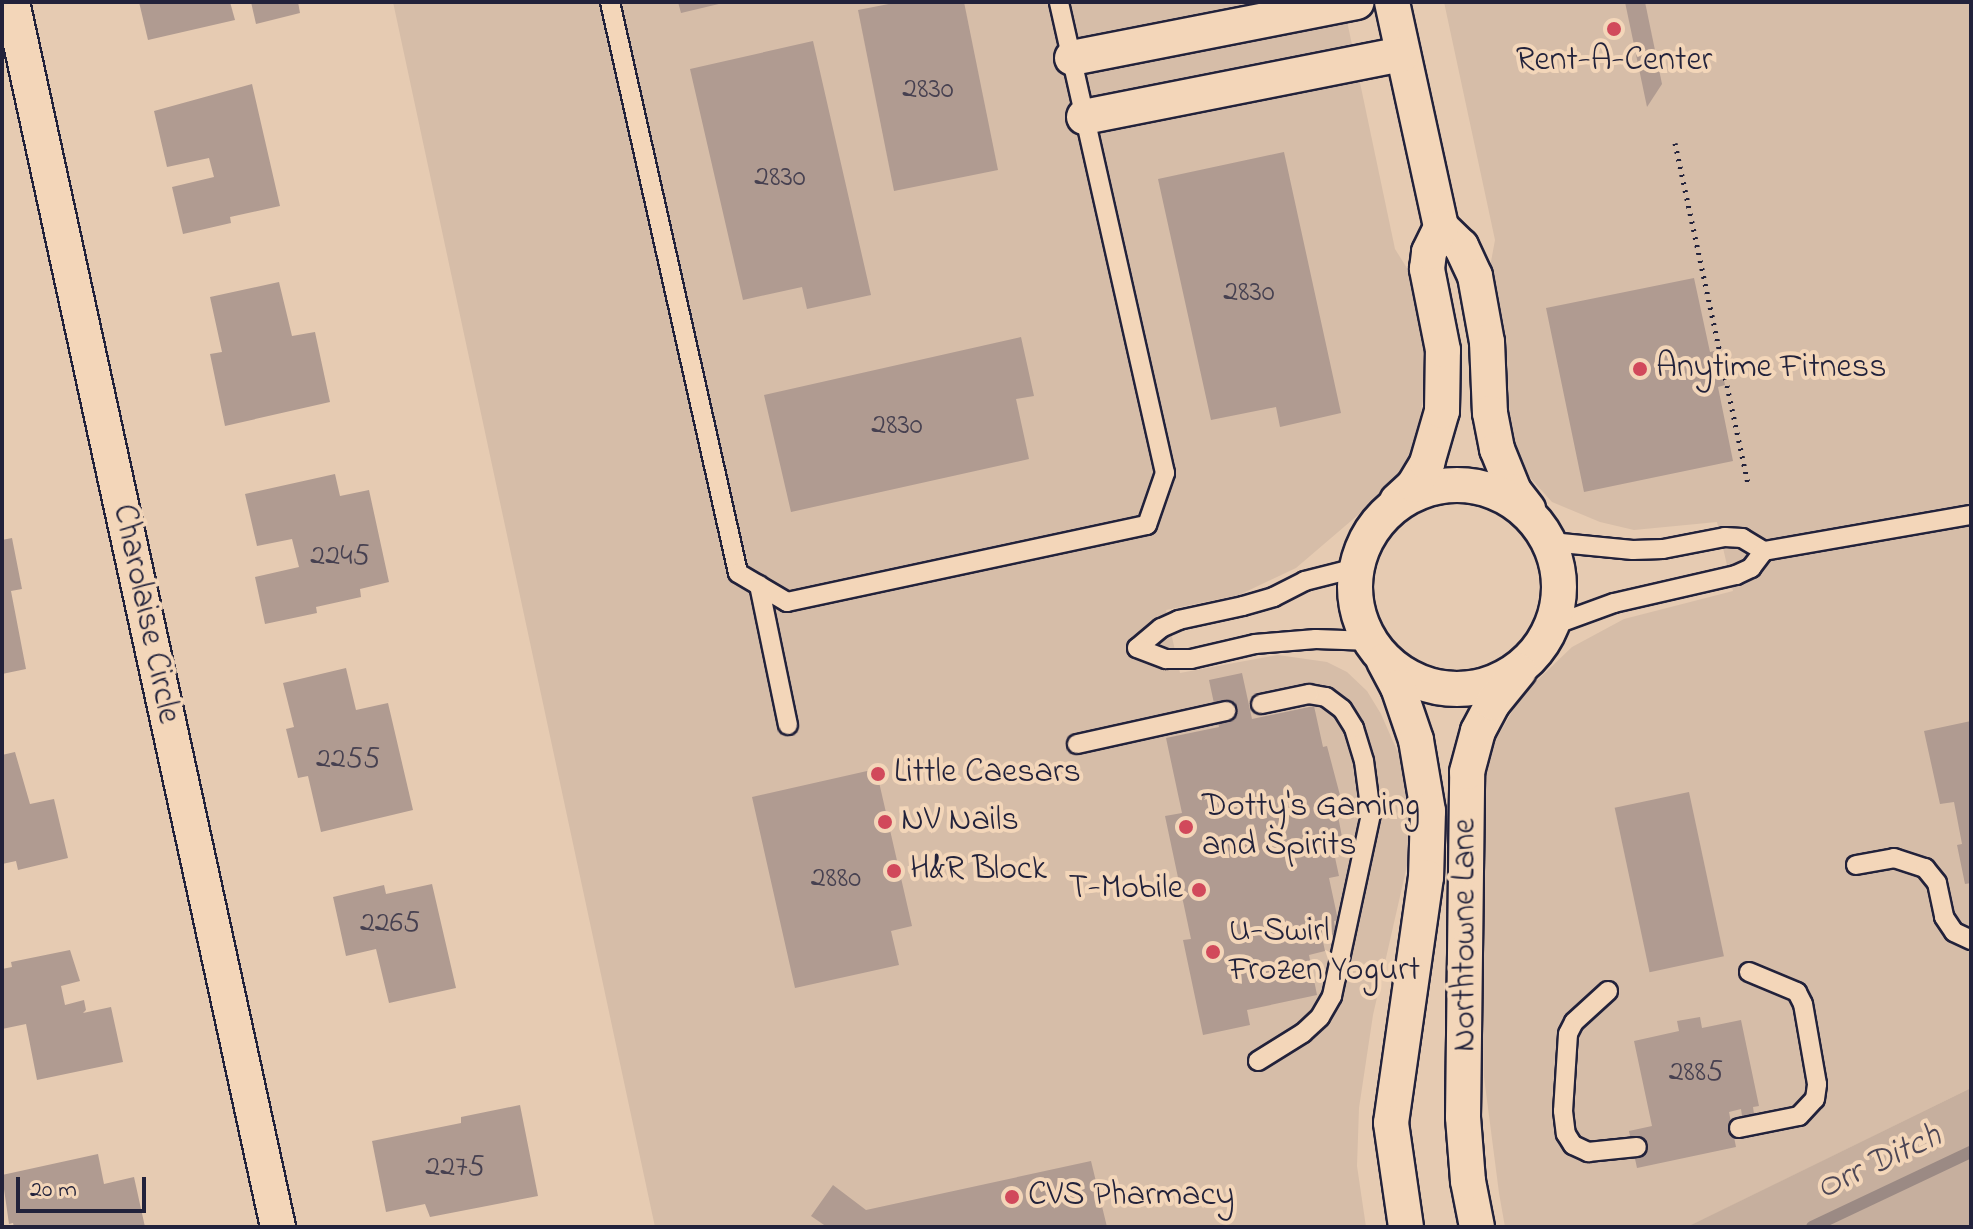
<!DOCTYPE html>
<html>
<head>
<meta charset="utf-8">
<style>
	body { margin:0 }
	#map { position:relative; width:1973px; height:1229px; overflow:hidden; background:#e6cbb2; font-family:"Indie Flower",sans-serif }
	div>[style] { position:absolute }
	.built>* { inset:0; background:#d6bda8 }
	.green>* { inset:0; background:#c6af9e }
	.stream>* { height:12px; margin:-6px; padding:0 6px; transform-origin:6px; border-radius:6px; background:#9b8a84 }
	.building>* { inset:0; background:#b09b91; transform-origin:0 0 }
	.path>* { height:5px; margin-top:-2.5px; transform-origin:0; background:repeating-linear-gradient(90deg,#22223b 0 2px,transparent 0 8px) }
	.roads { filter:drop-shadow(2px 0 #22223b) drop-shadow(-2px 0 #22223b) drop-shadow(0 2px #22223b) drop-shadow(0 -2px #22223b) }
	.lane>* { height:18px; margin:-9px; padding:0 9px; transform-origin:9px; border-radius:9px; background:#f3d6b9 }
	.street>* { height:34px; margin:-17px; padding:0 17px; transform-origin:17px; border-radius:17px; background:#f3d6b9 }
	.street>.ring { margin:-17px; padding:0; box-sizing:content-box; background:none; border:34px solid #f3d6b9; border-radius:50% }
	.dots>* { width:22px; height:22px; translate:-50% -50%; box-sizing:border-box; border:4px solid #f3d6b9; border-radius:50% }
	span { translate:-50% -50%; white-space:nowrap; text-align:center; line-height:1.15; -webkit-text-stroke:8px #f3d6b9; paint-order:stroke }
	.number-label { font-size:30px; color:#464050 }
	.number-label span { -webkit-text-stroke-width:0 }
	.poi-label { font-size:34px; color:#22223b }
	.left { translate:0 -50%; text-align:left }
	.right { translate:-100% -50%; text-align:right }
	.street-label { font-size:34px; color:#22223b }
	.water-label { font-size:36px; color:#4c4655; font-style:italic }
	.frame { position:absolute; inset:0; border:4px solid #22223b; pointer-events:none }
	.scale { position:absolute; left:16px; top:1177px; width:130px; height:36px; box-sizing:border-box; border:4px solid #22223b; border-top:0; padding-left:10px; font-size:24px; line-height:28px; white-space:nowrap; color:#22223b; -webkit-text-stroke:6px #f3d6b9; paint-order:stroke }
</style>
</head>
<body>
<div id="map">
	<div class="built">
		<i style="clip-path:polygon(393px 2px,1343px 2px,1395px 249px,1415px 281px,1425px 345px,1425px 388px,1414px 452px,1386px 491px,1296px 568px,1239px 595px,1166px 610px,1180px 673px,1278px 655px,1327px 662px,1347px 672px,1367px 691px,1381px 714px,1399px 755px,1408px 796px,1411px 848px,1373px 1015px,1359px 1108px,1357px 1166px,1366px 1227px,655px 1227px)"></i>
		<i style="clip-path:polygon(1444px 2px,1971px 2px,1971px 1088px,1688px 1227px,1505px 1227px,1499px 1193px,1484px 1077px,1477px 818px,1481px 785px,1494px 743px,1521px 696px,1572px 647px,1624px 619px,1733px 591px,1717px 522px,1634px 530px,1600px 522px,1552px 502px,1525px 472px,1510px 431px,1506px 400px,1490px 267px,1495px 240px)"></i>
	</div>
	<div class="green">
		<i style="clip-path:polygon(1971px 1088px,1971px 1227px,1687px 1227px)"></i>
	</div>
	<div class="stream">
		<i style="left:1812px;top:1227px;width:176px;rotate:-25.3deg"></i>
	</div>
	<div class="building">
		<i style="clip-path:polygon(139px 2px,230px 2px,235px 20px,148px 40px)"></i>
		<i style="clip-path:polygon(251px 2px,298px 2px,300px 13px,256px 24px)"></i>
		<i style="clip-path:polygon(678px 2px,722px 2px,723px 3px,681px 13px)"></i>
		<i style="clip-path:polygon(899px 2px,964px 2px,998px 170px,894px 191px,858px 10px)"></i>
		<i style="clip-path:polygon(1625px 2px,1645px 2px,1662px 84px,1647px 107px)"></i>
		<i style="clip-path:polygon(813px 41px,871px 295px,807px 309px,802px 287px,743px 300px,690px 69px)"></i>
		<i style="clip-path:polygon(252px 84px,280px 206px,230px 217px,231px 223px,183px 234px,172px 187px,214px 177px,209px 158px,167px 167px,154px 111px)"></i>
		<i style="clip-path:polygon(1284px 152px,1341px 413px,1280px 427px,1276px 407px,1211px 420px,1158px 179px)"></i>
		<i style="clip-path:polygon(1694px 278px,1710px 352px,1718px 350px,1725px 385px,1718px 387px,1733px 461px,1584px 492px,1546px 308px)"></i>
		<i style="clip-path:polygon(279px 282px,292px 336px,315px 332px,330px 402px,225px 426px,210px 354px,222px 352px,210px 297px)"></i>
		<i style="clip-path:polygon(1021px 337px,1034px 396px,1016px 399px,1029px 459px,791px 512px,764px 395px)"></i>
		<i style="clip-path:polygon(335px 474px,340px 496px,369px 490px,389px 582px,360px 589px,361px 597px,316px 607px,317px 613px,265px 624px,255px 577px,299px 567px,292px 539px,257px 546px,245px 494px)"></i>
		<i style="clip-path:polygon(12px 538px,22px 589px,11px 591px,26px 669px,2px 674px,2px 540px)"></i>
		<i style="clip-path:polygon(346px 668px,356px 710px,388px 703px,413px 810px,321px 832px,308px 776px,298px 778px,286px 729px,294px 727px,283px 683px)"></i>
		<i style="clip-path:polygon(1242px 673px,1252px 719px,1314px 706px,1323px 747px,1327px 746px,1341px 799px,1335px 800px,1342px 837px,1331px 839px,1339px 876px,1329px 878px,1338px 920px,1334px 921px,1336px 934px,1322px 937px,1325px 951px,1309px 955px,1317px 995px,1247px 1010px,1250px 1025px,1203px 1035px,1183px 940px,1191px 939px,1165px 816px,1182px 813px,1166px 738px,1219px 727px,1209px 680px)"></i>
		<i style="clip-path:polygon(1971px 721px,1971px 883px,1965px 884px,1957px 845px,1962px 844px,1954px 802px,1940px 804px,1924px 731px)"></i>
		<i style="clip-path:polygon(15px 752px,30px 804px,54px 799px,68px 858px,18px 870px,16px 861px,2px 864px,2px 755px)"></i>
		<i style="clip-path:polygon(876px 769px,912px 926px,891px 931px,899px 965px,795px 988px,752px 797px)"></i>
		<i style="left:1689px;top:792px;width:168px;height:76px;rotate:78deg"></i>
		<i style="clip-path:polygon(432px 884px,456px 988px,389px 1003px,376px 949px,346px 956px,333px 897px,384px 885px,386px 894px)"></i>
		<i style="clip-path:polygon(70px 950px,80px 981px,61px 986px,65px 1005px,84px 1000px,86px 1010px,83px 1013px,111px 1007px,123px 1062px,37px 1080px,26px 1024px,2px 1029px,2px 969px,12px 967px,11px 962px)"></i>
		<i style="clip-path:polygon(1700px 1017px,1702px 1028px,1741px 1020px,1759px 1106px,1753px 1107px,1754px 1114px,1742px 1116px,1741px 1109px,1729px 1112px,1736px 1147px,1637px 1168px,1629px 1131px,1652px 1126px,1634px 1041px,1679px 1031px,1677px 1021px)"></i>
		<i style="clip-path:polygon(520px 1105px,538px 1196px,430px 1217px,425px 1204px,386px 1212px,372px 1141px,461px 1123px,461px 1117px)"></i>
		<i style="clip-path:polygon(98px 1154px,104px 1184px,134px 1177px,145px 1227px,14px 1227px,13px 1223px,9px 1224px,2px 1175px)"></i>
		<i style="clip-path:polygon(1091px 1161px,1107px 1227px,827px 1227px,811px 1216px,833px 1185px,866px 1210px)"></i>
	</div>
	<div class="path">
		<i style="left:1675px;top:143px;width:348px;rotate:77.9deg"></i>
	</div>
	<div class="roads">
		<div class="lane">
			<i style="left:610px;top:2px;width:585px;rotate:77.36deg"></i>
			<i style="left:738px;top:573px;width:57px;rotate:30.6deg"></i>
			<i style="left:787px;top:602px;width:368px;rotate:-12.1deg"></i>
			<i style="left:1147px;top:525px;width:55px;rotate:-70.9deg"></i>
			<i style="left:1165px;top:473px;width:483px;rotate:-102.7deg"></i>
			<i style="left:1551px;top:542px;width:82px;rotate:5.6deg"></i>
			<i style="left:1633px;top:550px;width:30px;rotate:-2deg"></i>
			<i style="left:1663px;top:549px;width:63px;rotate:-11deg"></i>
			<i style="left:1725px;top:537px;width:17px;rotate:3deg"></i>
			<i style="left:1742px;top:538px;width:26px;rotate:31deg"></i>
			<i style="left:1764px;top:551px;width:210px;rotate:-9.9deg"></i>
			<i style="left:1356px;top:568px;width:53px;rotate:165.7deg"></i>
			<i style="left:1305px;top:581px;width:35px;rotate:153deg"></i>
			<i style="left:1274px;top:597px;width:32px;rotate:164deg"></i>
			<i style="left:1243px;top:606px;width:66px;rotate:167.7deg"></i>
			<i style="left:1179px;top:620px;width:20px;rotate:156deg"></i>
			<i style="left:1161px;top:628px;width:31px;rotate:140deg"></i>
			<i style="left:1137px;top:648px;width:31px;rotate:21deg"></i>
			<i style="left:1166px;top:659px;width:25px"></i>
			<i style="left:1191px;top:659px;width:66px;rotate:-13.2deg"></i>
			<i style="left:1255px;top:644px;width:61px;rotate:-4.7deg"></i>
			<i style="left:1316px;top:639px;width:56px;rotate:2deg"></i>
			<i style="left:759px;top:585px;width:143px;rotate:78.3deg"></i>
			<i style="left:1551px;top:626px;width:67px;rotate:-20.1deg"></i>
			<i style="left:1614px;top:603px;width:125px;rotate:-12.9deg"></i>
			<i style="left:1736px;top:575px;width:17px;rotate:-25deg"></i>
			<i style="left:1751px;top:568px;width:21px;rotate:-53deg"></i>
			<i style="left:1077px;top:744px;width:153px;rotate:-12.5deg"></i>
			<i style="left:1856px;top:865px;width:39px;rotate:-10deg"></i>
			<i style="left:1894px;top:858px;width:33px;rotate:18deg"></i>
			<i style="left:1925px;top:868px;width:19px;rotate:51deg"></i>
			<i style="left:1937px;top:883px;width:35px;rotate:78deg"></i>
			<i style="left:1944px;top:917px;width:18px;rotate:56deg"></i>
			<i style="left:1954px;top:932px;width:19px;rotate:25deg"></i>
			<i style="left:1608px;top:991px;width:46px;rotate:137.6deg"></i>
			<i style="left:1574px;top:1022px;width:13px;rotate:117deg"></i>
			<i style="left:1568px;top:1034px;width:77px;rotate:93.7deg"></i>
			<i style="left:1563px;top:1111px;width:23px;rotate:83deg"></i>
			<i style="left:1566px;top:1134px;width:13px;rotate:58deg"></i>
			<i style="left:1573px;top:1145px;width:17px;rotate:25deg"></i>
			<i style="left:1588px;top:1152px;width:49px;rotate:-5.8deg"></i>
			<i style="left:1258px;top:1061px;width:53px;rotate:-31.9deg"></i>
			<i style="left:1303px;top:1033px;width:23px;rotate:-43deg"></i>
			<i style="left:1320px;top:1017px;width:24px;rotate:-60deg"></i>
			<i style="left:1332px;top:996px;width:186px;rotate:-77.9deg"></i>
			<i style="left:1371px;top:814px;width:53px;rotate:-97.5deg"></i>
			<i style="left:1364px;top:761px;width:34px;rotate:-107deg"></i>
			<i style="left:1354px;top:728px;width:22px;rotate:-122deg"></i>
			<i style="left:1342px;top:709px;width:20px;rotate:-143deg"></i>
			<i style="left:1326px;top:697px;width:17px;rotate:-170deg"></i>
			<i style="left:1309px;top:694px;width:49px;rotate:168.2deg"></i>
			<i style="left:1739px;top:1128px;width:61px;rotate:-11.3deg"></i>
			<i style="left:1799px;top:1116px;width:23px;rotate:-47deg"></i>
			<i style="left:1815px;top:1099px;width:15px;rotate:-82deg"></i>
			<i style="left:1817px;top:1084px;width:81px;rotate:-99.9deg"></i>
			<i style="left:1803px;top:1004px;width:13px;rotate:-117deg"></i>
			<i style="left:1797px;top:992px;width:52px;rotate:-157.4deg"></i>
		</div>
		<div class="street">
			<i style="left:12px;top:2px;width:1254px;rotate:77.75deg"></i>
			<i style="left:1392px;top:2px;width:230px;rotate:77.7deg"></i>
			<i style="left:1441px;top:227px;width:28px;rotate:44deg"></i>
			<i style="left:1461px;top:246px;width:33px;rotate:65deg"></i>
			<i style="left:1475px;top:276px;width:67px;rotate:79.7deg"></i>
			<i style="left:1487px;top:342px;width:71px;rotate:87.6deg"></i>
			<i style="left:1490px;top:413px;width:37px;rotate:79deg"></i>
			<i style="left:1497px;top:449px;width:45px;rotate:68deg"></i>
			<i style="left:1514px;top:491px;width:23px;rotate:52deg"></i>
			<i style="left:1072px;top:58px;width:290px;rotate:-11.1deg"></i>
			<i style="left:1084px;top:117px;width:325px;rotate:-11.2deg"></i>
			<i class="ring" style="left:1355px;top:485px;width:170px;height:170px"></i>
			<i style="left:1397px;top:501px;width:23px;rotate:-43deg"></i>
			<i style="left:1414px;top:485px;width:26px;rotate:-59deg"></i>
			<i style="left:1427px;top:463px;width:54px;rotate:-73.9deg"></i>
			<i style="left:1442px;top:411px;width:61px;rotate:-89.1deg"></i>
			<i style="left:1443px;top:350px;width:83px;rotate:-101.2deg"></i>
			<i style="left:1427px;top:269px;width:17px;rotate:-83deg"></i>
			<i style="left:1429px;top:252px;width:28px;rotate:-64deg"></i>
			<i style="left:1384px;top:661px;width:30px;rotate:62deg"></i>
			<i style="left:1398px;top:687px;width:56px;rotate:71.2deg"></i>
			<i style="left:1416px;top:740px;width:72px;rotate:80.4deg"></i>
			<i style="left:1428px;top:811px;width:66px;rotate:91.7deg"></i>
			<i style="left:1426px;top:877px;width:248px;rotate:98.1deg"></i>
			<i style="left:1391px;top:1123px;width:105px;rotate:81.8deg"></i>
			<i style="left:1477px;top:1227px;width:47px;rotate:-101.1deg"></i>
			<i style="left:1468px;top:1181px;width:64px;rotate:-94.5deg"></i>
			<i style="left:1463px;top:1117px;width:345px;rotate:-89.3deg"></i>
			<i style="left:1467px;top:772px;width:42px;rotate:-75deg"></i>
			<i style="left:1478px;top:731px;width:32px;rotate:-62deg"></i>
			<i style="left:1493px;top:703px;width:41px;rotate:-50.9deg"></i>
		</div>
	</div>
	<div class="dots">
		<i style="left:1614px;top:29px;background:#d1495b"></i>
		<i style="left:1640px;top:369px;background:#d1495b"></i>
		<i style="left:878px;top:774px;background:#d1495b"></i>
		<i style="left:885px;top:822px;background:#d1495b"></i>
		<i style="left:1186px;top:827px;background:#d1495b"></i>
		<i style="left:894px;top:871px;background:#d1495b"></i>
		<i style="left:1199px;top:890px;background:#d1495b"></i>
		<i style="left:1213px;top:952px;background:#d1495b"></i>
		<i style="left:1012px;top:1197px;background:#d1495b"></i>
	</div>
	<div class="number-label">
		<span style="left:928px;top:90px">2830</span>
		<span style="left:780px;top:178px">2830</span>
		<span style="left:1249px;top:293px">2830</span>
		<span style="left:897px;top:426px">2830</span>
		<span style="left:340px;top:557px">2245</span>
		<span style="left:348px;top:760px">2255</span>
		<span style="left:836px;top:879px">2880</span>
		<span style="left:390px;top:924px">2265</span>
		<span style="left:1696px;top:1073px">2885</span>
		<span style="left:455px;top:1168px">2275</span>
	</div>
	<div class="poi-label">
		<span style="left:1614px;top:62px">Rent-A-Center</span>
		<span class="left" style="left:1656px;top:369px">Anytime Fitness</span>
		<span class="left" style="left:894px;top:774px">Little Caesars</span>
		<span class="left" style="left:1202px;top:827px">Dotty's Gaming<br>and Spirits</span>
		<span class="left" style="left:901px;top:822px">NV Nails</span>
		<span class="left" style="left:910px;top:871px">H&amp;R Block</span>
		<span class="right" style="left:1183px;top:890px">T-Mobile</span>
		<span class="left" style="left:1229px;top:952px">U-Swirl<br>Frozen Yogurt</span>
		<span class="left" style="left:1028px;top:1197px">CVS Pharmacy</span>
	</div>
	<div class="street-label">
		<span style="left:145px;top:614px;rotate:78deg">Charolaise Circle</span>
		<span style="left:1466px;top:935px;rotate:-90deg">Northtowne Lane</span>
	</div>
	<div class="water-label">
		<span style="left:1879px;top:1163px;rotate:-25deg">Orr Ditch</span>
	</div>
	<div class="frame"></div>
	<div class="scale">20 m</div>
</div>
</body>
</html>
